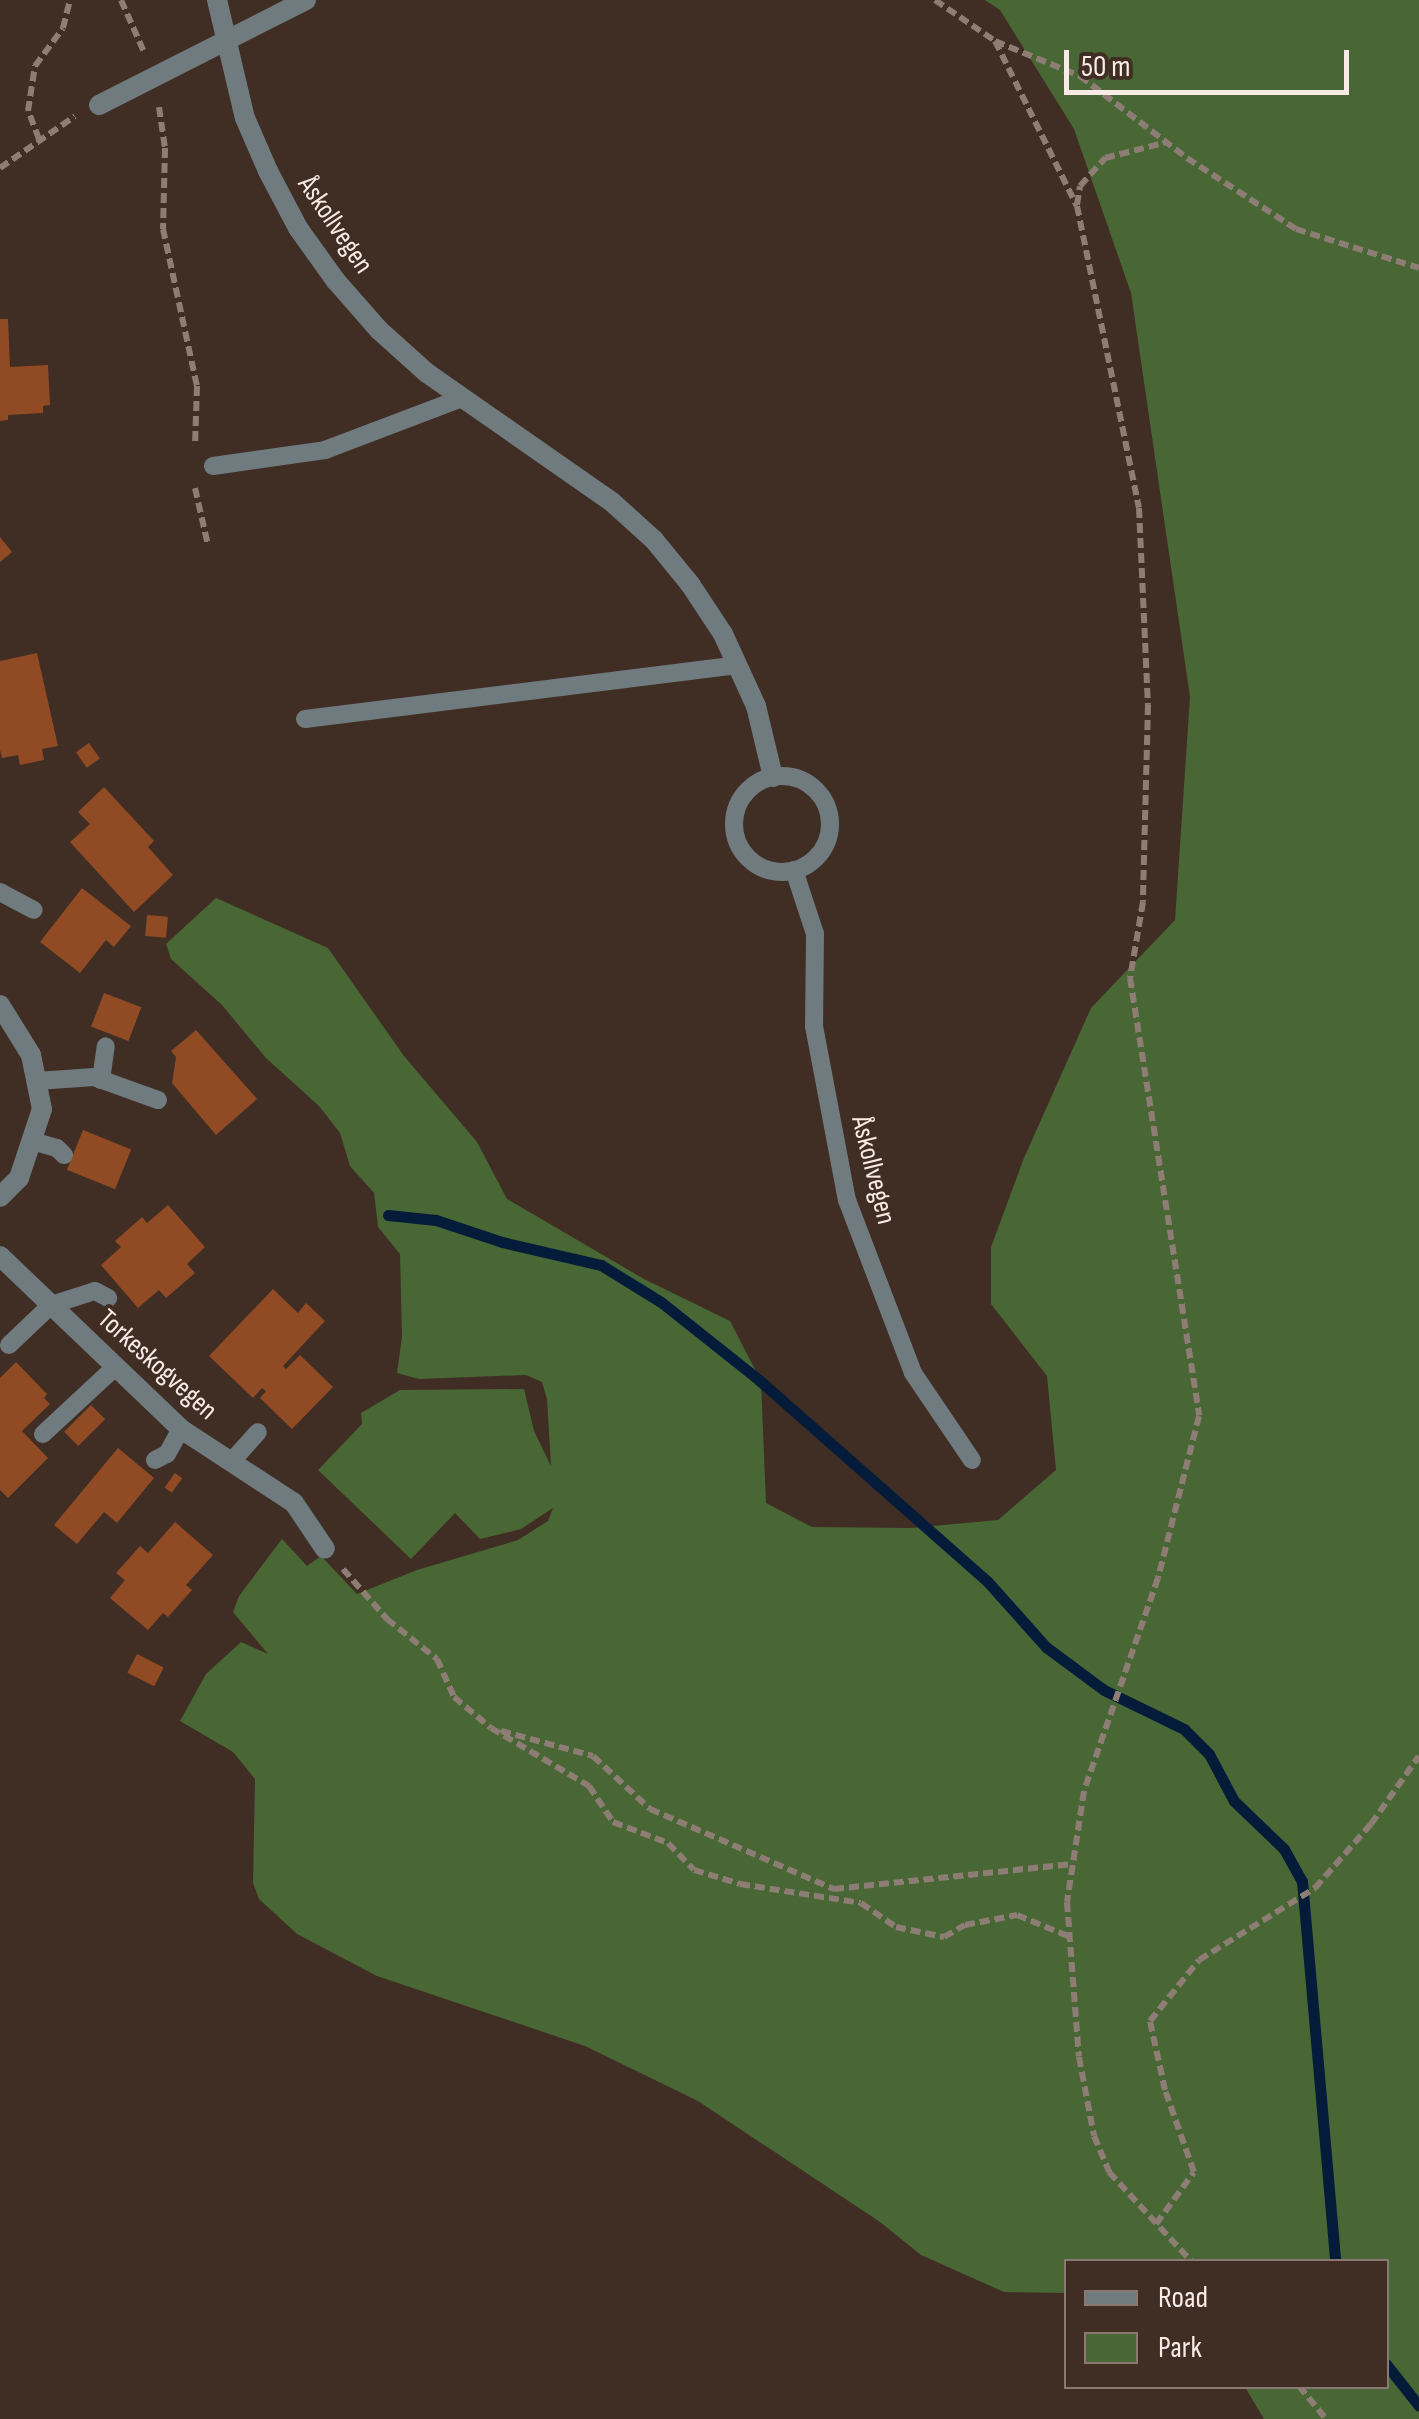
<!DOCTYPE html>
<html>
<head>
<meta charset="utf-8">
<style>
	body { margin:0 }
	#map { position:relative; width:1419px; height:2419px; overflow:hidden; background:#402d24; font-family:"Sofia Sans Condensed",sans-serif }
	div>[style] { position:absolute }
	.green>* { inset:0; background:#486734 }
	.stream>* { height:11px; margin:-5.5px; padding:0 5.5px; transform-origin:5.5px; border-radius:5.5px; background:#041c39 }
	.building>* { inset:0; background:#904b25; transform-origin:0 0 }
	.path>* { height:6px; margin-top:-3px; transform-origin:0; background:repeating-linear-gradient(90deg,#8e7d75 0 10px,transparent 0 15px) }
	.lane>* { height:18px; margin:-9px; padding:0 9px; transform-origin:9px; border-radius:9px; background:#6f7b7e }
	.lane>.ring { margin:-9px; padding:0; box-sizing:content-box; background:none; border:18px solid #6f7b7e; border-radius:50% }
	.street>* { height:20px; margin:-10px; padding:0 10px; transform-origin:10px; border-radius:10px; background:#6f7b7e }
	span { translate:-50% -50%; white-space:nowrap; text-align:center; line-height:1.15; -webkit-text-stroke:8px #402d24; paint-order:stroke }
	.street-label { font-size:28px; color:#f9ece6 }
	.legend { position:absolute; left:1064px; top:2259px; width:325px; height:130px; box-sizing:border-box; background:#402d24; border:2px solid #8a7972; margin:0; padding:12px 18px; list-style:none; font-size:30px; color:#f9ece6 }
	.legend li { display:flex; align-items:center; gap:20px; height:50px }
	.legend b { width:50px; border:2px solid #8a7972 }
	.scale { position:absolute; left:1064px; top:50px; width:285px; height:45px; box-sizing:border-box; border:5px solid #f9ece6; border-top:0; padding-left:12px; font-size:30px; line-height:35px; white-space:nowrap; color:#f9ece6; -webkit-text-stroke:8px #402d24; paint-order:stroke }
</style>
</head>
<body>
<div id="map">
	<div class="green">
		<i style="clip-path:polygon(985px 0,1419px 0,1419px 2419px,1264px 2419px,1245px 2387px,1386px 2386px,1386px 2262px,1066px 2262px,1066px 2293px,1004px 2292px,921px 2255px,880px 2222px,698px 2101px,585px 2046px,377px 1976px,297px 1934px,259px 1899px,253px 1883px,255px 1779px,233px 1752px,180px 1721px,206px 1674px,241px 1642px,268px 1654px,233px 1612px,239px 1596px,282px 1539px,307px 1566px,321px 1556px,357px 1594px,417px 1570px,518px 1540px,548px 1521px,553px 1508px,521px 1529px,480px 1539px,455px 1513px,411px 1559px,318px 1470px,362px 1424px,361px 1413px,400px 1390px,524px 1389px,534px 1431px,551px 1466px,547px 1399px,542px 1382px,526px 1375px,419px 1379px,397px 1373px,402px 1337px,400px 1254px,378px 1227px,374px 1193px,350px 1166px,340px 1133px,319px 1106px,266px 1058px,222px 1005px,171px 959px,166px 944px,216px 898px,328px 948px,404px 1056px,477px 1142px,507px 1199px,644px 1279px,730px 1321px,761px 1381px,766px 1503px,812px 1527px,911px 1528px,998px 1520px,1056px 1470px,1047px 1376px,991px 1304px,991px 1247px,1024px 1158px,1091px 1008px,1175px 920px,1190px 697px,1131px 293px,1074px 129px,1000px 10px)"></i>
	</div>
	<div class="stream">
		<i style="left:388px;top:1215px;width:48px;rotate:5.9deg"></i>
		<i style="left:436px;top:1220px;width:70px;rotate:18.4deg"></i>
		<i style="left:502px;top:1242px;width:102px;rotate:13.1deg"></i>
		<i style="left:601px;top:1265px;width:70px;rotate:31.7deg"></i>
		<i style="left:661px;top:1302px;width:125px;rotate:38.5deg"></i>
		<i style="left:759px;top:1380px;width:304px;rotate:41.4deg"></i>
		<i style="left:987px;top:1581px;width:89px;rotate:48.2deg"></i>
		<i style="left:1046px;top:1647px;width:72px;rotate:36.6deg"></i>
		<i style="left:1104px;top:1690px;width:89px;rotate:26deg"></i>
		<i style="left:1184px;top:1729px;width:35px;rotate:45deg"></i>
		<i style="left:1209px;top:1754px;width:53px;rotate:62deg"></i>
		<i style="left:1234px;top:1801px;width:69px;rotate:43.8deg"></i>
		<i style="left:1284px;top:1849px;width:37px;rotate:61deg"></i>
		<i style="left:1302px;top:1881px;width:382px;rotate:85deg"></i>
		<i style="left:1386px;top:2364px;width:53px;rotate:51.8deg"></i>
	</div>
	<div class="building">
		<i style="clip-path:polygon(0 319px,8px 319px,10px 367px,48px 365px,50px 405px,43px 406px,43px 413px,8px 415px,8px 420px,0 421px)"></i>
		<i style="clip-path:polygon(0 537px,12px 552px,0 562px)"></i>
		<i style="clip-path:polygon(37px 653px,58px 746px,42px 749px,44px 760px,20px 765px,18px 755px,2px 758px,0 750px,0 661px)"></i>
		<i style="left:89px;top:743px;width:19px;height:16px;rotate:55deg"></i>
		<i style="clip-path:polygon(104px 787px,154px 841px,148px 847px,173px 875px,134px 912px,70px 842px,90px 824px,78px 812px)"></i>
		<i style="clip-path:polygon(82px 888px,131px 926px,114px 947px,106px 940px,80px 973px,40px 942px)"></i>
		<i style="left:147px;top:915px;width:21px;height:21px;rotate:5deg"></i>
		<i style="left:104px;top:993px;width:40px;height:36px;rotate:21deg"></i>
		<i style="clip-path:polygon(196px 1030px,257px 1099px,216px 1135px,172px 1083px,176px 1057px,171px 1051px)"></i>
		<i style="left:83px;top:1130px;width:52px;height:43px;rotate:22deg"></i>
		<i style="clip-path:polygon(168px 1205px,205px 1247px,187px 1264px,195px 1273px,166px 1298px,159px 1290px,138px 1308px,101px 1265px,121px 1247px,115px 1241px,142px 1217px,147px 1223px)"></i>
		<i style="clip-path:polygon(273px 1289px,298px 1313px,306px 1303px,325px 1321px,283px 1366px,286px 1369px,300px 1355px,333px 1387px,292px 1429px,260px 1398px,266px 1391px,262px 1388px,253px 1398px,209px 1356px)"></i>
		<i style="clip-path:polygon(16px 1362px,47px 1394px,44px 1398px,50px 1404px,22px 1431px,48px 1458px,8px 1498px,0 1490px,0 1378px)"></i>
		<i style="left:91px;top:1405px;width:20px;height:38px;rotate:45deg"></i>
		<i style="clip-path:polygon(118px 1448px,154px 1478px,117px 1523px,104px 1512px,77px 1544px,54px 1525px)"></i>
		<i style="left:175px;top:1473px;width:9px;height:18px;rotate:36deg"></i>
		<i style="clip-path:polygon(175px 1522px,213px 1555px,186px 1585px,192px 1590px,168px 1617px,163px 1613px,148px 1630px,110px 1598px,125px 1580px,116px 1573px,140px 1546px,148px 1553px)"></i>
		<i style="left:137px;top:1654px;width:30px;height:21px;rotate:27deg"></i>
	</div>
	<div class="path">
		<i style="left:121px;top:0;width:57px;rotate:66.1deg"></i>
		<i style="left:935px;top:0;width:73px;rotate:34.3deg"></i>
		<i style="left:995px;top:41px;width:92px;rotate:22.4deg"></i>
		<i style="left:1080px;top:76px;width:135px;rotate:37.5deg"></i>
		<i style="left:1187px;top:158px;width:130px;rotate:33.1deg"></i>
		<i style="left:1296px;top:229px;width:129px;rotate:17.6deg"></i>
		<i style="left:995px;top:41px;width:184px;rotate:63.6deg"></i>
		<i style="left:1077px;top:206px;width:308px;rotate:78.4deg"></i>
		<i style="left:1139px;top:508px;width:197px;rotate:87.4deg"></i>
		<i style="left:1148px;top:705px;width:197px;rotate:91.5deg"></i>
		<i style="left:1143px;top:902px;width:77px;rotate:99.7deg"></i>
		<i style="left:1130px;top:978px;width:443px;rotate:81deg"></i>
		<i style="left:1199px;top:1416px;width:167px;rotate:104.2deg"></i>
		<i style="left:1158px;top:1578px;width:225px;rotate:109.2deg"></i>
		<i style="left:1084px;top:1791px;width:112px;rotate:98.7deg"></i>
		<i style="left:1067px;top:1902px;width:155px;rotate:85.6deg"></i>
		<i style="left:1079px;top:2057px;width:80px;rotate:79.2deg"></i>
		<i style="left:1094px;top:2136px;width:39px;rotate:67deg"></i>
		<i style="left:1109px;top:2172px;width:122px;rotate:47.3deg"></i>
		<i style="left:159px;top:107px;width:41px;rotate:81.7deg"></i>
		<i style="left:165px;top:148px;width:81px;rotate:91.4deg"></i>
		<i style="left:163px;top:229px;width:161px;rotate:77.8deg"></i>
		<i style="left:197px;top:386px;width:60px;rotate:91.9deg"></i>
		<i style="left:39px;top:139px;width:30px;rotate:-111deg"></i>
		<i style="left:28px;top:111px;width:46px;rotate:-81.2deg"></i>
		<i style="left:35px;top:66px;width:47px;rotate:-53.6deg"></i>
		<i style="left:63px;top:28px;width:29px;rotate:-76deg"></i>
		<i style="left:0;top:168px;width:91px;rotate:-34.7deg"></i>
		<i style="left:1077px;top:205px;width:19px;rotate:-81deg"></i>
		<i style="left:1080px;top:186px;width:38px;rotate:-48deg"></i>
		<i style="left:1105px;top:158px;width:65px;rotate:-14.3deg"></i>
		<i style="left:195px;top:488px;width:58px;rotate:77.2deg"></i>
		<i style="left:343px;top:1569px;width:67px;rotate:48.7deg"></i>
		<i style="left:387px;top:1619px;width:64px;rotate:38.7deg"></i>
		<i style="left:437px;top:1659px;width:42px;rotate:65.9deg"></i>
		<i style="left:454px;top:1697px;width:48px;rotate:40deg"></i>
		<i style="left:491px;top:1728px;width:114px;rotate:30.6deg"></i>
		<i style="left:589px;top:1786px;width:43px;rotate:56.3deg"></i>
		<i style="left:613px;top:1822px;width:59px;rotate:20.9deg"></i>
		<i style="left:668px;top:1843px;width:37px;rotate:46deg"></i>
		<i style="left:694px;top:1870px;width:48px;rotate:16.9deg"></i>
		<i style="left:740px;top:1884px;width:122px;rotate:8.9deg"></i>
		<i style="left:861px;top:1903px;width:42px;rotate:34.4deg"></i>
		<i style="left:896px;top:1927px;width:49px;rotate:11.8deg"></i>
		<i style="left:944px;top:1937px;width:24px;rotate:-30deg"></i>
		<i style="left:965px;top:1925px;width:53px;rotate:-10.9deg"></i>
		<i style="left:1017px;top:1915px;width:55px;rotate:22.4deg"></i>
		<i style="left:501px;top:1731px;width:95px;rotate:15.2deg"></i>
		<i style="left:593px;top:1756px;width:78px;rotate:42.9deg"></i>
		<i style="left:650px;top:1809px;width:201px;rotate:23.5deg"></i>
		<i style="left:834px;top:1889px;width:240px;rotate:-6deg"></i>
		<i style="left:1156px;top:2224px;width:64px;rotate:-53.8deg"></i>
		<i style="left:1194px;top:2172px;width:87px;rotate:-109.5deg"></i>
		<i style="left:1165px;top:2090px;width:71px;rotate:-102.3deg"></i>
		<i style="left:1150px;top:2021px;width:78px;rotate:-51.2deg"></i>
		<i style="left:1199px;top:1960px;width:137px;rotate:-31.8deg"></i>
		<i style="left:1315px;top:1888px;width:85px;rotate:-48.8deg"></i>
		<i style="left:1371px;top:1824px;width:83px;rotate:-54.8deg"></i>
		<i style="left:1299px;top:2386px;width:43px;rotate:50.7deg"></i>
	</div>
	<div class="lane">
		<i style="left:213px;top:466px;width:113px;rotate:-8.1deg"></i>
		<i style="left:325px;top:450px;width:147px;rotate:-20.8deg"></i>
		<i style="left:305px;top:719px;width:436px;rotate:-7.1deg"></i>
		<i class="ring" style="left:734px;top:776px;width:78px;height:78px"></i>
		<i style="left:794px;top:870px;width:67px;rotate:71.8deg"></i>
		<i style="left:815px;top:934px;width:92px;rotate:90.6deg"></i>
		<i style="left:814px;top:1026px;width:177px;rotate:79.3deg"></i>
		<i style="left:847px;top:1200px;width:185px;rotate:69.1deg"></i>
		<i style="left:913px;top:1373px;width:105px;rotate:55.9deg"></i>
		<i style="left:0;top:892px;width:38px;rotate:28deg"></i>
		<i style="left:101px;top:1080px;width:34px;rotate:-82deg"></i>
		<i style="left:37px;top:1081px;width:57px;rotate:-4deg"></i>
		<i style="left:94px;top:1077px;width:68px;rotate:19.8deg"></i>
		<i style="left:32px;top:1141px;width:26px;rotate:16deg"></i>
		<i style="left:57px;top:1148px;width:10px;rotate:45deg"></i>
		<i style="left:9px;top:1345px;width:58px;rotate:-43.6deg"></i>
		<i style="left:51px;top:1305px;width:46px;rotate:-17.7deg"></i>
		<i style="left:95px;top:1291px;width:15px;rotate:28deg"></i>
		<i style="left:43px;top:1434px;width:98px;rotate:-42.9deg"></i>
		<i style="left:155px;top:1460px;width:13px;rotate:-27deg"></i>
		<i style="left:167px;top:1454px;width:29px;rotate:-61deg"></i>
		<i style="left:231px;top:1462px;width:40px;rotate:-48deg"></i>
	</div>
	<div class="street">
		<i style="left:217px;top:0;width:121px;rotate:76.7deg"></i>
		<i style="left:245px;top:118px;width:58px;rotate:66.5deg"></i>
		<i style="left:268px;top:171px;width:64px;rotate:62.2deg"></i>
		<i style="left:298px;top:228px;width:65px;rotate:54.4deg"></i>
		<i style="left:336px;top:281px;width:65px;rotate:48.7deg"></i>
		<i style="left:379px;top:330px;width:64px;rotate:41.9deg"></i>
		<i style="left:427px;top:373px;width:226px;rotate:34.9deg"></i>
		<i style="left:612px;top:502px;width:57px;rotate:42.1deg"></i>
		<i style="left:654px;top:540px;width:57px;rotate:50.7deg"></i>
		<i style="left:690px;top:584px;width:60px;rotate:56.6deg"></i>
		<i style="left:723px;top:634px;width:79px;rotate:65.4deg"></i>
		<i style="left:756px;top:706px;width:73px;rotate:76.5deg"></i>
		<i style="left:99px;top:105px;width:232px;rotate:-26.9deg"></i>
		<i style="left:0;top:1005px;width:59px;rotate:58.2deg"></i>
		<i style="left:31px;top:1055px;width:55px;rotate:78.5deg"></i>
		<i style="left:42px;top:1109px;width:73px;rotate:108.4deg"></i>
		<i style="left:19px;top:1178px;width:27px;rotate:135deg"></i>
		<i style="left:0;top:1256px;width:250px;rotate:43.7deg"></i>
		<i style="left:181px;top:1429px;width:135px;rotate:33.2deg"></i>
		<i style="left:294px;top:1503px;width:55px;rotate:56deg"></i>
	</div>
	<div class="street-label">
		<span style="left:335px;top:225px;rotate:56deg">Åskollvegen</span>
		<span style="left:873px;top:1170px;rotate:76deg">Åskollvegen</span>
		<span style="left:157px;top:1365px;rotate:42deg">Torkeskogvegen</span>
	</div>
	<ul class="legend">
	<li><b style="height:12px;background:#6f7b7e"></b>Road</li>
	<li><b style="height:28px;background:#486734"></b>Park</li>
	</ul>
	<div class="scale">50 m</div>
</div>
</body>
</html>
